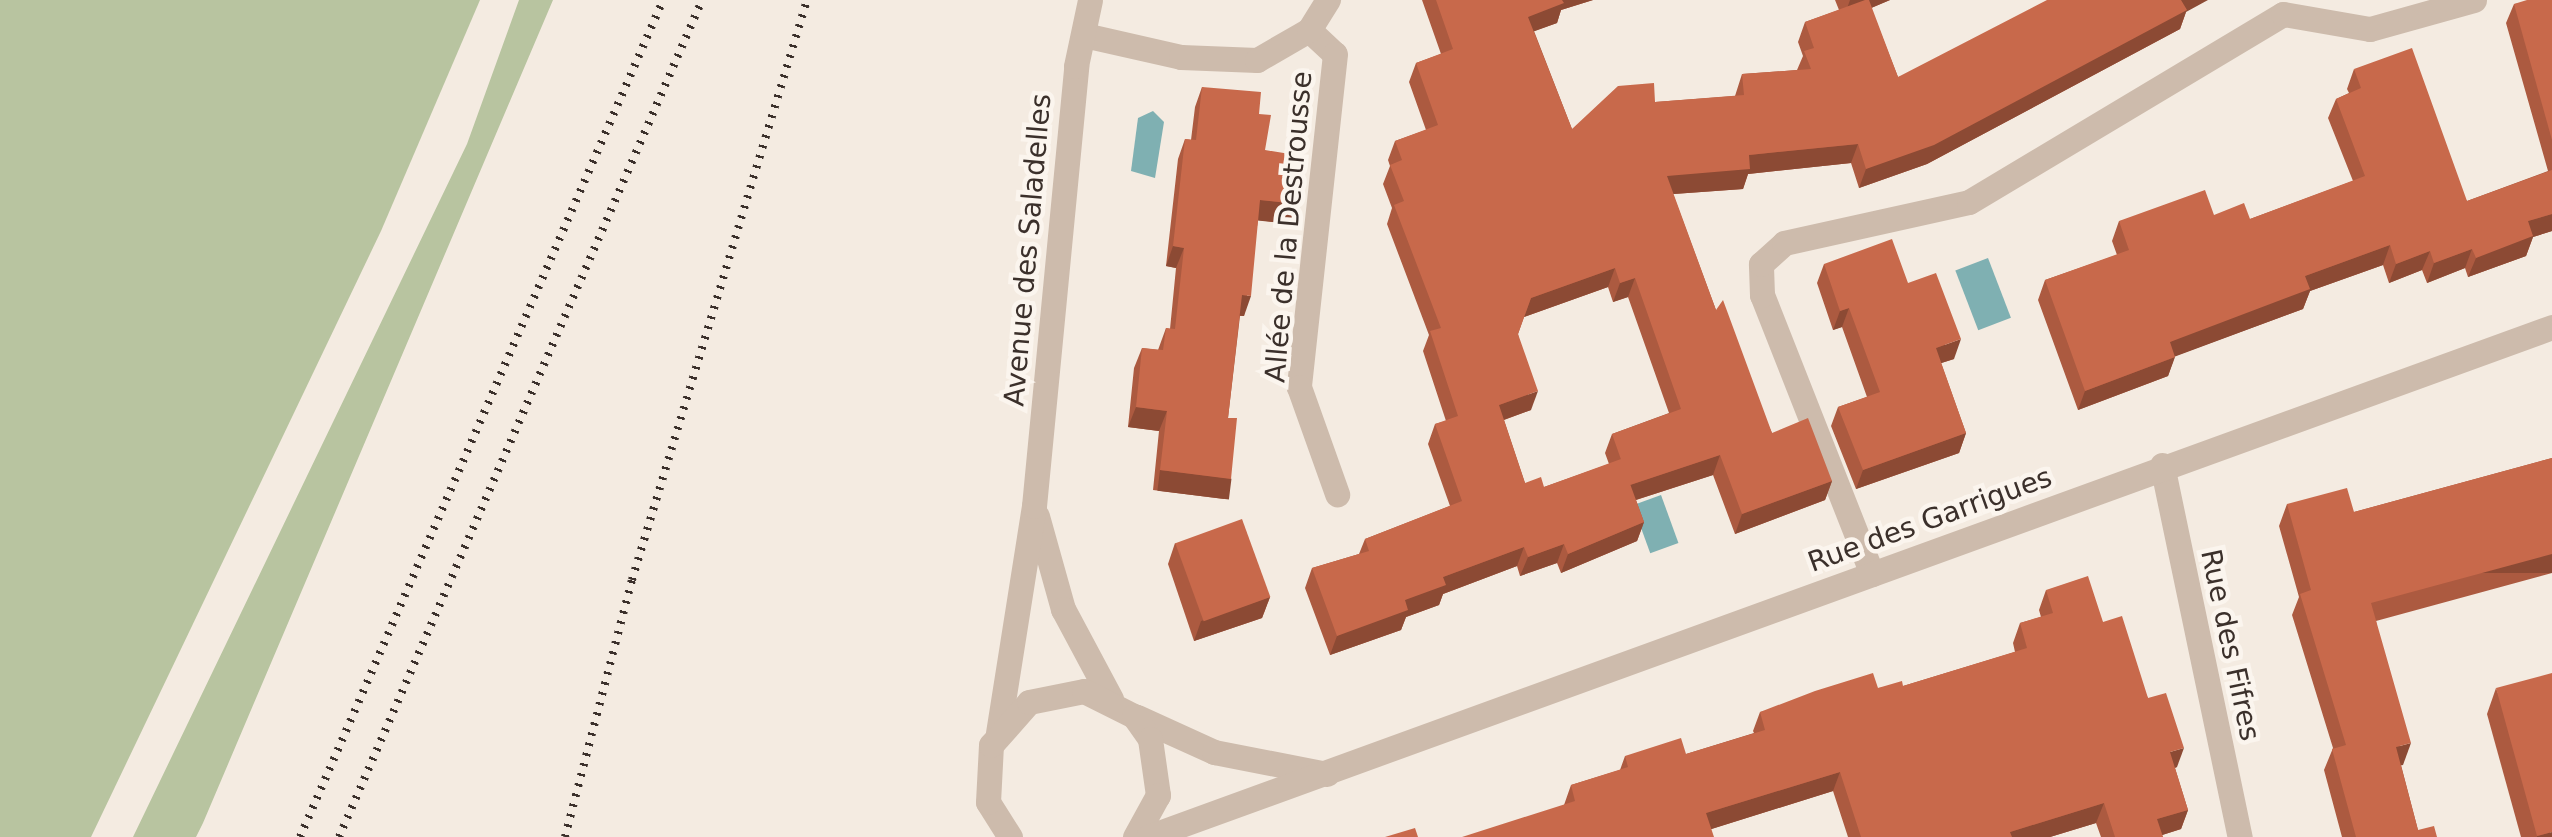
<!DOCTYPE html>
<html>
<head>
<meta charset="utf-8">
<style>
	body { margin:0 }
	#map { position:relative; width:2552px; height:837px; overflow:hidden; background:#f4ebe1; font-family:"DejaVu Sans",sans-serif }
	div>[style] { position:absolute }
	.green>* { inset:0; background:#b8c4a0 }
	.water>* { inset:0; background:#7fb0b2; transform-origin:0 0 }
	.minor>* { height:25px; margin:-12.5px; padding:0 12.5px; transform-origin:12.5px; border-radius:12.5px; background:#cdbbac }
	.rail>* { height:8px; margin-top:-4px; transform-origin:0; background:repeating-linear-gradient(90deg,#3b302b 0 2.5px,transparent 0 10.5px) }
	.wall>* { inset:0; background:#ac5a40 }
	.shaded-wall>* { inset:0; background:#8c4a34; transform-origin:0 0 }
	.building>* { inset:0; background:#c8694b; transform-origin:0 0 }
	span { translate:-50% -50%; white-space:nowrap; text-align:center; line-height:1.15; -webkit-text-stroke:9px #fbf5ee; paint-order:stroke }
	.street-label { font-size:28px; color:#3b302b }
</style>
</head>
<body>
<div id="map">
	<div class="green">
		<i style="clip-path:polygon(0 0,480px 0,381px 231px,91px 837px,0 837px)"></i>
		<i style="clip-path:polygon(519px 0,553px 0,203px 823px,196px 837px,133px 837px,467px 144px)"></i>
	</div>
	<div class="water">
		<i style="clip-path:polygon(1153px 111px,1164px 122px,1155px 178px,1131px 171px,1138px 118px)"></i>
		<i style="left:1988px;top:258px;width:64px;height:35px;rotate:69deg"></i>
		<i style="left:1661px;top:495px;width:51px;height:30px;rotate:70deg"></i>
	</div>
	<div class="minor">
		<i style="left:1309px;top:30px;width:35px;rotate:43deg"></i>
		<i style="left:1335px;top:54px;width:335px;rotate:96.2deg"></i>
		<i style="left:1299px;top:387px;width:114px;rotate:70.4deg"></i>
		<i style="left:1084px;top:35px;width:99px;rotate:12.8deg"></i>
		<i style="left:1181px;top:57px;width:76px;rotate:2.3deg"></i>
		<i style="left:1257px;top:60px;width:60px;rotate:-30deg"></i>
		<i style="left:1309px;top:30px;width:36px;rotate:-58deg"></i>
		<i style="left:2162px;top:465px;width:380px;rotate:78.2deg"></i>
		<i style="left:1037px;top:516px;width:97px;rotate:74.4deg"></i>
		<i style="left:1063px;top:609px;width:102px;rotate:61.9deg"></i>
		<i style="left:1872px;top:574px;width:300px;rotate:-111.5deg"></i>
		<i style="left:1762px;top:295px;width:31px;rotate:-92deg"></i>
		<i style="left:1761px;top:264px;width:31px;rotate:-42deg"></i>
		<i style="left:1784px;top:243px;width:189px;rotate:-12.5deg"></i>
		<i style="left:1969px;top:202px;width:366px;rotate:-30.9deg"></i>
		<i style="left:2283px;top:14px;width:88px;rotate:9.8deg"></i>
		<i style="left:2370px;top:29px;width:108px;rotate:-15.6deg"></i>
		<i style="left:1137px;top:717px;width:85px;rotate:24.4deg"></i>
		<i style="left:1214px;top:752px;width:115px;rotate:11deg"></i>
		<i style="left:998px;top:733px;width:230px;rotate:-81deg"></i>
		<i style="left:1034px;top:506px;width:442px;rotate:-84.5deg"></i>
		<i style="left:1076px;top:66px;width:67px;rotate:-78deg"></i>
		<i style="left:1010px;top:837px;width:41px;rotate:-122.2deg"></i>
		<i style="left:988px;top:802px;width:57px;rotate:-87deg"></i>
		<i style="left:991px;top:745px;width:57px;rotate:-48.5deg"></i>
		<i style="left:1029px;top:702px;width:56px;rotate:-11.3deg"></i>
		<i style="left:1084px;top:691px;width:56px;rotate:26.6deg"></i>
		<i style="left:1134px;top:716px;width:28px;rotate:55deg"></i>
		<i style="left:1150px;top:739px;width:57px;rotate:81.9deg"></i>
		<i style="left:1158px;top:795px;width:48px;rotate:118.7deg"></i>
		<i style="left:1148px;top:837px;width:1494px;rotate:-19.96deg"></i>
	</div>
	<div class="rail">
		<i style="left:300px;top:837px;width:912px;rotate:-66.55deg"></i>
		<i style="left:339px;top:837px;width:912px;rotate:-66.55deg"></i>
		<i style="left:565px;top:837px;width:266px;rotate:-75.4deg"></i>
		<i style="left:632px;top:580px;width:606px;rotate:-73.21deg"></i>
	</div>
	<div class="wall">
		<i style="clip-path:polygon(evenodd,1422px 0,1593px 0,1561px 10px,1557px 23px,1534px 31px,1572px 129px,1655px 102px,1735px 96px,1742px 74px,1797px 70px,1803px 56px,1798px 42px,1805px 22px,1839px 10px,1835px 0,1890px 0,1871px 8px,1898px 77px,2186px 12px,2180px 29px,1927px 164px,1859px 188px,1851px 163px,1748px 174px,1743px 189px,1673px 194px,1716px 310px,1772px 433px,1832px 481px,1825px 500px,1735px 534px,1713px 475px,1636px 500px,1644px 522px,1637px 541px,1561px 573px,1557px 563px,1520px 576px,1517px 566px,1443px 594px,1439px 605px,1406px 617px,1401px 630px,1330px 655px,1305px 588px,1312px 568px,1359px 554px,1365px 539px,1450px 506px,1428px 444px,1435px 424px,1446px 421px,1423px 351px,1429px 335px,1387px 224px,1392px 208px,1383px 184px,1390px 166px,1388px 160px,1395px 141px,1426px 130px,1409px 82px,1416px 63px,1441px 54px,1422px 0,1608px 287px,1613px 302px,1628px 297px,1669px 413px,1612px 434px,1605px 453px,1609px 464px,1544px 487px,1525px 483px,1504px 420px,1531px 410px,1518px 334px,1524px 317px,1608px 287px)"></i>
		<i style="clip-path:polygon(2552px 0,2552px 231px,2533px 237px,2526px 256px,2468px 277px,2465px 268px,2427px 283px,2422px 270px,2389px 283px,2383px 265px,2310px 291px,2303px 309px,2175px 356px,2168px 376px,2078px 410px,2038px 300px,2045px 280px,2117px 255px,2112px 241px,2119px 221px,2214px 215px,2250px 219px,2353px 181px,2328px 118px,2336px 99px,2349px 93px,2347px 89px,2354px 69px,2467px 201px,2548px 171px,2506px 23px,2514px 4px)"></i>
		<i style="clip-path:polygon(1202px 87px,1259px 114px,1265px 150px,1290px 224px,1258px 220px,1244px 316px,1240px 316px,1228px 418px,1231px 479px,1224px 499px,1153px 490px,1159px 431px,1128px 427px,1134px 368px,1142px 348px,1158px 350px,1166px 328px,1170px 329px,1176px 268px,1166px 266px,1178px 159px,1185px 139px,1191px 140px,1195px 107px)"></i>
		<i style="clip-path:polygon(1824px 264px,1908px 283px,1954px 359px,1941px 363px,1966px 433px,1959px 453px,1856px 489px,1831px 426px,1838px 407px,1867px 397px,1842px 327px,1833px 330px,1817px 283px)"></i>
		<i style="clip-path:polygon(2552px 458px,2552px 573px,2376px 621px,2403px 765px,2401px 765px,2418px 830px,2437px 837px,2342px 837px,2324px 770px,2333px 748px,2292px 615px,2299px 597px,2279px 526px,2287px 504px,2354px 512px)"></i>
		<i style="clip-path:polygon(1175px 543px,1270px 597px,1262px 618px,1194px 641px,1168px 564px)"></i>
		<i style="clip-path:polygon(2046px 590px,2103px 622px,2148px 698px,2177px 767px,2175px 768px,2188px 810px,2181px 829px,2162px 835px,2163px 837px,2101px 837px,2096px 823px,2050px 837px,1848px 837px,1833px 791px,1711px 829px,1564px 805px,1571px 785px,1620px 770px,1625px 756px,1686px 754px,1754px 733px,1753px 731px,1760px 712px,1878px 688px,1903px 686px,2015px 652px,2013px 643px,2020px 623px,2041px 617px,2039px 610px)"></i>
		<i style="clip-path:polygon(2496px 688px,2552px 837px,2521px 837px,2487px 714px)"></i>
	</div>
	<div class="shaded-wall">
		<i style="clip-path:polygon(1557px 0,1593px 0,1561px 10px,1557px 23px,1521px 36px,1528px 17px)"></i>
		<i style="clip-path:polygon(1850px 0,1890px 0,1843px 20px)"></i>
		<i style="clip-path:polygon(2181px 0,2208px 0,2186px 12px,2180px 29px,1927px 164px,1859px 188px,1866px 169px)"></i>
		<i style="clip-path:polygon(1858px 144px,1851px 163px,1748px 174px,1743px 189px,1660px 195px,1667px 176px,1749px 155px)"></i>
		<i style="clip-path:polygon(1260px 200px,1297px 204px,1290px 224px,1253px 220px)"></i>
		<i style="clip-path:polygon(2552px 214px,2552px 231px,2533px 237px,2526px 256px,2468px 277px,2476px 258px,2528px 221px)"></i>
		<i style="clip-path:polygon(2390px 245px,2383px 265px,2310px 291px,2303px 309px,2163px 361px,2170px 342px,2305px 276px)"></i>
		<i style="clip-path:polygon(1173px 246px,1184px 248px,1176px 268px,1166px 266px)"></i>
		<i style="clip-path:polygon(2472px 249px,2465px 268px,2427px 283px,2434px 263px)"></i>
		<i style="clip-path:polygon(2430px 251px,2422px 270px,2389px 283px,2396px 264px)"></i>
		<i style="clip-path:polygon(1615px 268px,1608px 287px,1524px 317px,1531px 298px)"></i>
		<i style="clip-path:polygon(1635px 278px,1628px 297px,1613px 302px,1620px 283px)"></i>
		<i style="clip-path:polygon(1242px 295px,1251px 296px,1244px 316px,1235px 315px)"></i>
		<i style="clip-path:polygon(1849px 308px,1842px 327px,1833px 330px,1840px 311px)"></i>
		<i style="clip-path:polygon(1961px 339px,1954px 359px,1929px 367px,1936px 348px)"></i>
		<i style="clip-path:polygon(2175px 357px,2168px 376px,2078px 410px,2085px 391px)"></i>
		<i style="clip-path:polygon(1538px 391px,1531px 410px,1492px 424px,1499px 405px)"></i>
		<i style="clip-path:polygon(1136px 407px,1167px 411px,1159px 431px,1128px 427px)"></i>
		<i style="clip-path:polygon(1966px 433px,1959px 453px,1856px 489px,1863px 470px)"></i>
		<i style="clip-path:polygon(1720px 455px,1713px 475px,1623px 504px,1630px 485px)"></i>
		<i style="left:1160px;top:470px;width:72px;height:21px;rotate:7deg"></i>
		<i style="clip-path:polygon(1832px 481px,1825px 500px,1735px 534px,1742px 514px)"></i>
		<i style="clip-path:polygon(1644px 522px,1637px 541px,1561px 573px,1568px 554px)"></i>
		<i style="clip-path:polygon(1564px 544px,1557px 563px,1520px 576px,1528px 557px)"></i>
		<i style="clip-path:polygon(1524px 547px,1517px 566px,1443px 594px,1439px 605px,1406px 617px,1401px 630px,1330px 655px,1337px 636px,1405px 600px,1443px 577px)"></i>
		<i style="left:2552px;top:554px;width:19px;height:188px;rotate:90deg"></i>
		<i style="clip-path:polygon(1270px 597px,1262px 618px,1194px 641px,1201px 621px)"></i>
		<i style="clip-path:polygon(2411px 743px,2403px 765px,2388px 768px,2396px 747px)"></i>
		<i style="clip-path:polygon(2184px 748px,2177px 767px,2163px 771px,2170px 752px)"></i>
		<i style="clip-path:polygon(1840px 772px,1833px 791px,1699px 833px,1706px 813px)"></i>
		<i style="clip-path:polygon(2104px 803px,2096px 823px,2050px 837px,2008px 837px,2010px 832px)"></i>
		<i style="clip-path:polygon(2188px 810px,2181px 829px,2156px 837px,2157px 819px)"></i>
		<i style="clip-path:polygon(2552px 832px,2552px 837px,2537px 837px,2537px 836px)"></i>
	</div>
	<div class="building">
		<i style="clip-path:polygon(1436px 0,1562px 0,1564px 3px,1528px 17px,1572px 129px,1618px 86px,1654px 83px,1655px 102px,1744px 95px,1742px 74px,1811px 69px,1804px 51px,1814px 48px,1805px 22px,1865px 0,1869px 0,1898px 77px,2047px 0,2181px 0,2187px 10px,1934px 145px,1866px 169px,1858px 144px,1749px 155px,1750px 169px,1667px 176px,1716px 310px,1723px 300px,1772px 433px,1808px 418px,1832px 481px,1742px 514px,1720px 455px,1630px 485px,1612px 434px,1681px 409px,1635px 278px,1620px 283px,1615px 268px,1531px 298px,1518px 334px,1538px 391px,1499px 405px,1525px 483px,1541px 477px,1544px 487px,1621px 459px,1644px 522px,1568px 554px,1564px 544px,1528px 557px,1524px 547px,1443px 577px,1446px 585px,1405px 600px,1408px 610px,1337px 636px,1312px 568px,1369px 551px,1365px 539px,1462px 501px,1435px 424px,1458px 416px,1430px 331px,1441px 328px,1394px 205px,1404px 201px,1390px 165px,1402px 160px,1395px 141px,1438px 125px,1416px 63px,1453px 49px)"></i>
		<i style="clip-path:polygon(2527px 0,2552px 0,2552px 140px,2514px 4px)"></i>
		<i style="clip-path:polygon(2412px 48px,2467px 201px,2552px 170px,2552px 214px,2528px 221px,2533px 236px,2476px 258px,2472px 249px,2434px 263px,2430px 251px,2396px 264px,2390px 245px,2305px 276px,2310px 289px,2170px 342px,2175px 357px,2085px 391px,2045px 280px,2129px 250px,2119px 221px,2205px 190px,2214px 215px,2244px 203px,2250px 219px,2365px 176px,2336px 99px,2361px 88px,2354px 69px)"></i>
		<i style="clip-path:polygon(1202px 87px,1261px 92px,1259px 114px,1271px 115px,1265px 150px,1302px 156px,1297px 204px,1260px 200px,1251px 296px,1242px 295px,1228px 418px,1237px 418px,1231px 479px,1160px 470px,1167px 411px,1136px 407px,1142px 348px,1163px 350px,1166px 328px,1175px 329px,1184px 248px,1173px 246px,1185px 139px,1196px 140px)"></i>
		<i style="clip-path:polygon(1892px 239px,1908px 283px,1936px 273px,1961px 339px,1936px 348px,1966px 433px,1863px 470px,1838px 407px,1880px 392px,1849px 308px,1840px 311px,1824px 264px)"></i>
		<i style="clip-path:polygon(2552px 458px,2552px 554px,2371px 603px,2411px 743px,2396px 747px,2418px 830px,2434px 826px,2437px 837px,2356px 837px,2332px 749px,2346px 745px,2300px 594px,2311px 590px,2287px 504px,2347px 488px,2354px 512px)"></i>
		<i style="left:1242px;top:519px;width:83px;height:71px;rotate:70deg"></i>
		<i style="clip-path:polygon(2088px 576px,2103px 622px,2122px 616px,2148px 698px,2166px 693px,2184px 748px,2170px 752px,2188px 810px,2157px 819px,2163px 837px,2115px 837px,2104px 803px,2010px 832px,2012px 837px,1861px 837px,1840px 772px,1706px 813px,1714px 837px,1462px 837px,1575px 801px,1571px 785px,1628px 767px,1625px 756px,1681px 738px,1686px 754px,1765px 730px,1760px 712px,1815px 691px,1873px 673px,1878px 688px,1902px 681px,1903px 686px,2027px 648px,2020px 623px,2053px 613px,2046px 590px)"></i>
		<i style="clip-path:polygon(2552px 673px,2552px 832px,2537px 836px,2496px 688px)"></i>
		<i style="clip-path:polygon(1415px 828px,1418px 837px,1385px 837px)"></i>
	</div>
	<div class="street-label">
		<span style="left:1289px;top:227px;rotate:-85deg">Allée de la Destrousse</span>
		<span style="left:1028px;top:250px;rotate:-85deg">Avenue des Saladelles</span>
		<span style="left:1930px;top:520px;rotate:-20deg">Rue des Garrigues</span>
		<span style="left:2230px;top:645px;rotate:78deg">Rue des Fifres</span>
	</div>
</div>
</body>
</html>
